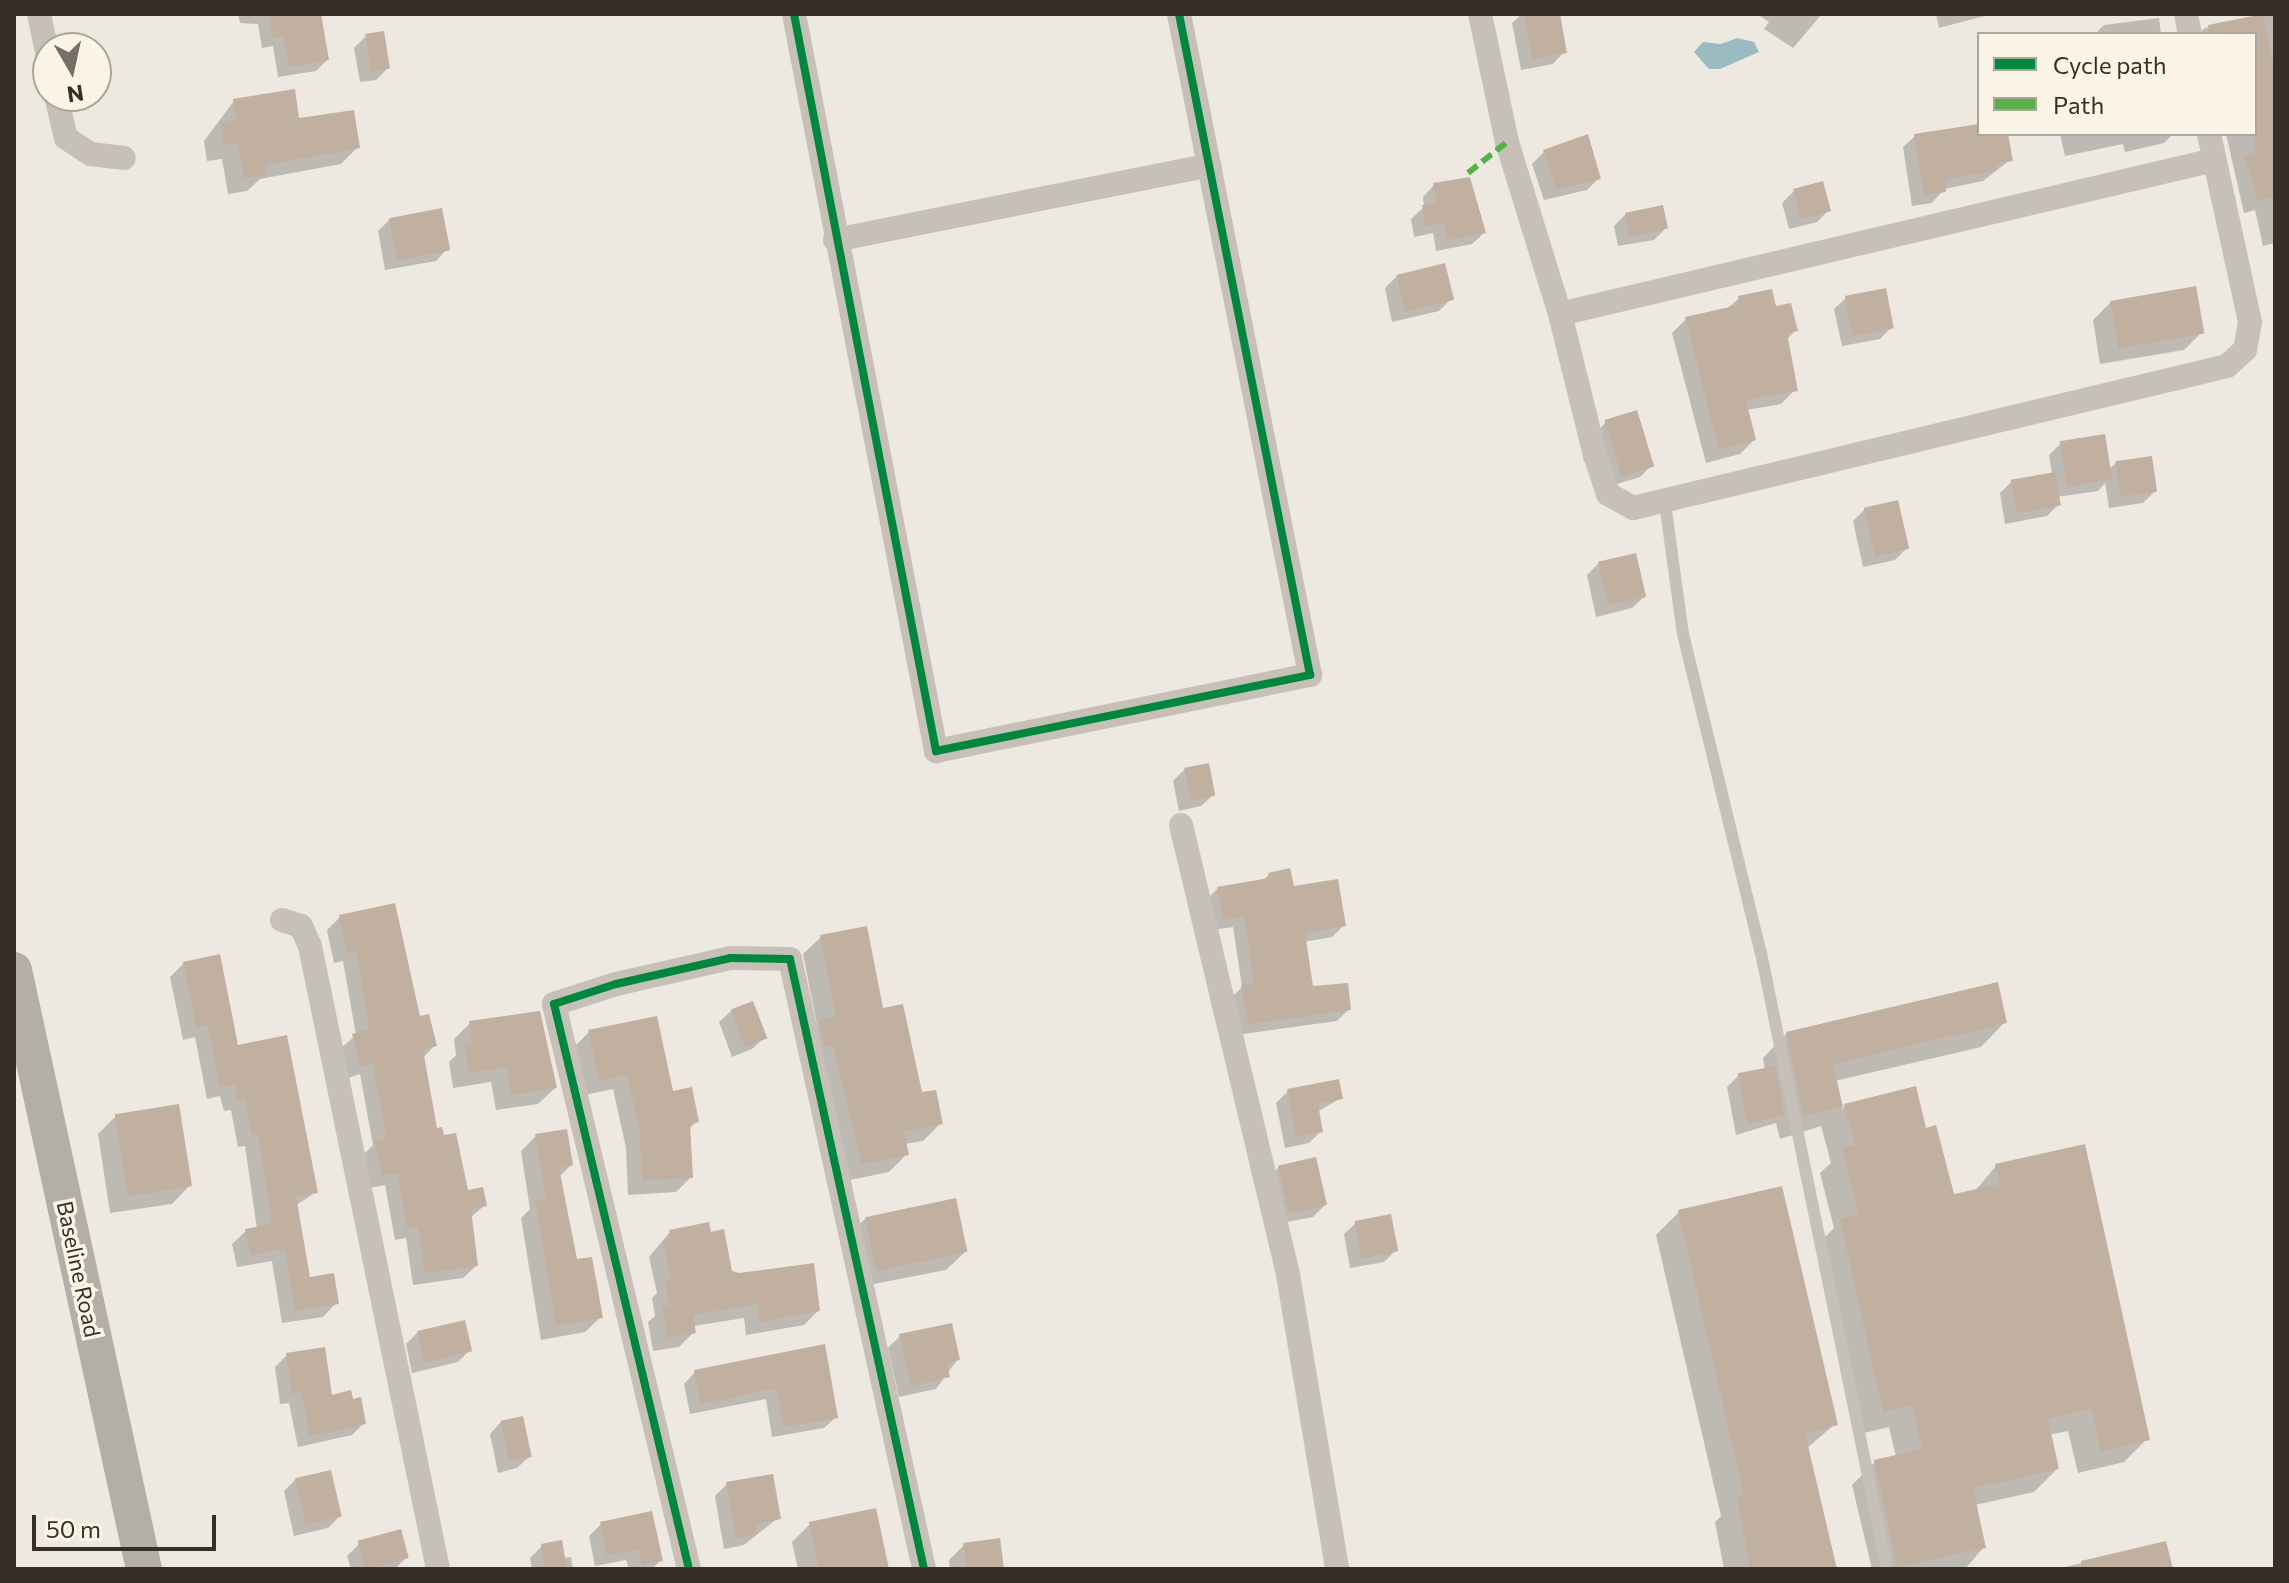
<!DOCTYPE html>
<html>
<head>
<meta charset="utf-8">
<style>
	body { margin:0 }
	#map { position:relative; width:2289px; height:1583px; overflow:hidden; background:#ede9e0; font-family:Commissioner,sans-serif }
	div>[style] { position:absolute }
	.water>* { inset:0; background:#9abbbf }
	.shadow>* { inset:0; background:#0003 }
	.building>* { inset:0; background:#c1afa0; transform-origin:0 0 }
	.service>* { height:12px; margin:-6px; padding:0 6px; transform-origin:6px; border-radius:6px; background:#c6c0b8 }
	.minor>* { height:24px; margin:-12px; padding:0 12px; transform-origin:12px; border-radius:12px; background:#c6c0b8 }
	.primary>* { height:36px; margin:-18px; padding:0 18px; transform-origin:18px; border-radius:18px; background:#b4aea8 }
	.quiet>* { height:6px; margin-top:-3px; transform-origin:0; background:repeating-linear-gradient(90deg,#56b245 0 12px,transparent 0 18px) }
	.cycleway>* { height:8px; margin:-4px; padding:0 4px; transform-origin:4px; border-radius:4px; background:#00873e }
	span { translate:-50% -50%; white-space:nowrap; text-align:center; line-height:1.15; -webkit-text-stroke:7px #faf4e6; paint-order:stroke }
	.street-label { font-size:22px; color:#362e27 }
	.frame { position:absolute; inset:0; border:16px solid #362e27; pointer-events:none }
	.legend { position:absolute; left:1977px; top:32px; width:280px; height:104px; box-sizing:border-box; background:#faf4e6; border:2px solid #aca59a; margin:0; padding:10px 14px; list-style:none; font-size:24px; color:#362e27 }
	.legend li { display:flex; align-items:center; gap:16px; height:40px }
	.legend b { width:40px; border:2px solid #aca59a }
	.north { position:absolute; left:32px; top:32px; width:80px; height:80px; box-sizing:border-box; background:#faf4e6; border:2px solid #aca59a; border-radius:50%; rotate:171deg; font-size:22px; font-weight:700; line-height:32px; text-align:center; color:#362e27 }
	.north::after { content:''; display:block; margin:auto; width:28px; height:36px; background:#766f68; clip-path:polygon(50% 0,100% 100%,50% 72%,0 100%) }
	.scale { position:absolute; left:32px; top:1515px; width:184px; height:36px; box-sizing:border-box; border:4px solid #362e27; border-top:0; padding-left:10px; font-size:24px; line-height:28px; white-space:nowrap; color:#362e27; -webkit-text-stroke:6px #faf4e6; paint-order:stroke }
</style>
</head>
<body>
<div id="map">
	<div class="water">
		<i style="clip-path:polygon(1737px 38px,1754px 42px,1759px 52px,1720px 69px,1709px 69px,1694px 52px,1703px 42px,1721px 44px)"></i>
	</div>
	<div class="shadow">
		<i style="clip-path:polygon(238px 14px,319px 14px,327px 60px,316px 71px,278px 77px,273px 46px,262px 48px,258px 24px,240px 23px)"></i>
		<i style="clip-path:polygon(1522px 14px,1558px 14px,1564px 52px,1553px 64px,1521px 70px,1512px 23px)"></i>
		<i style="clip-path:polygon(1757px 14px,1822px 14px,1793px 48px,1764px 29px,1769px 22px)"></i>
		<i style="clip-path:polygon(1936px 14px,1992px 14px,1939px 28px)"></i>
		<i style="clip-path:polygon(2275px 14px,2275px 243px,2263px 246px,2255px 210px,2244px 213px,2226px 134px,2255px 134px,2255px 34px,2198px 34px,2205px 28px)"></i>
		<i style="clip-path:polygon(2159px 18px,2161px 34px,2095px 34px,2104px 25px)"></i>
		<i style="clip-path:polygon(366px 36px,388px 68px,376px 80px,360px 82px,354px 48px)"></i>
		<i style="clip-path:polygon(234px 101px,298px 121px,358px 147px,341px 164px,260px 179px,247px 191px,228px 194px,222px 159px,207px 161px,204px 141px)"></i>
		<i style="clip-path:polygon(1979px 126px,1979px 134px,2006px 134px,2010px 160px,1983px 181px,1944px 189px,1932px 203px,1912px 206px,1903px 147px,1915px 136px)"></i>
		<i style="clip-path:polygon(2060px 134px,2173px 134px,2164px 143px,2125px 152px,2123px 144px,2065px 156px)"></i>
		<i style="clip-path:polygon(1544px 152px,1599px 178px,1587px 190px,1544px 200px,1532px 164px)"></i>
		<i style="clip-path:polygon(1434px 185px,1484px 233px,1472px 244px,1436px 251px,1433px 233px,1414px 237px,1411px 219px,1424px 207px,1423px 197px)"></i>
		<i style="clip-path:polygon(1794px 191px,1829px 210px,1817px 222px,1789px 229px,1782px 203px)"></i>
		<i style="clip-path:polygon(1626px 214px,1666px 228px,1654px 240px,1618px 246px,1614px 226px)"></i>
		<i style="clip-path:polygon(390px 219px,447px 249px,436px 261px,385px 270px,378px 231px)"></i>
		<i style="clip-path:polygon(1397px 276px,1451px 299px,1439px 311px,1392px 322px,1385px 288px)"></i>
		<i style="clip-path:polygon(1739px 298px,1775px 308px,1795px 331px,1786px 340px,1795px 390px,1781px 404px,1746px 410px,1754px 440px,1740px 454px,1706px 463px,1672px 333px,1686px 319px,1727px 309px)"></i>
		<i style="clip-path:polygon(1846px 298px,1892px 327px,1880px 339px,1842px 346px,1834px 309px)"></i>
		<i style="clip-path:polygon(2111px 302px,2202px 332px,2184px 350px,2100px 364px,2093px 320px)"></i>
		<i style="clip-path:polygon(1606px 422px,1652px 465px,1640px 477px,1610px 486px,1595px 434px)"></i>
		<i style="clip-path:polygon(2061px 443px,2108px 470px,2116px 463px,2155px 491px,2143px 503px,2109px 508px,2105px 483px,2098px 491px,2057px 497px,2059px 504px,2047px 516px,2005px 524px,2000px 493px,2012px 481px,2052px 474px,2049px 455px)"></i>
		<i style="clip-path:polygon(1865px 509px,1907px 548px,1895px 560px,1863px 567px,1853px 521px)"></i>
		<i style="clip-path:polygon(1599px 563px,1644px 597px,1632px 608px,1596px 617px,1587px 575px)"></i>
		<i style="clip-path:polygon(1185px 769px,1213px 795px,1201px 806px,1179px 811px,1173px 781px)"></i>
		<i style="clip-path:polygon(1269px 875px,1344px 925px,1332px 937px,1304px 942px,1311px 989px,1349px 1009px,1337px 1021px,1236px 1035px,1230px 999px,1242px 987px,1233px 927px,1211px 930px,1206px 900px,1218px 888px,1262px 881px)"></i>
		<i style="clip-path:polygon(340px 917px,435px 1045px,423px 1058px,436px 1130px,467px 1192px,485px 1205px,470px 1218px,476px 1266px,463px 1278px,413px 1285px,406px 1238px,395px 1240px,385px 1185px,369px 1188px,363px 1155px,373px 1145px,360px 1074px,348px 1078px,340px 1049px,356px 1035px,343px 961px,334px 963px,327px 930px)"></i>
		<i style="clip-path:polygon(821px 937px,882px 1010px,921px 1095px,941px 1123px,923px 1141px,905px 1144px,907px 1154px,889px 1172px,845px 1181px,802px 1040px,817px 1025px,803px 954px)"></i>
		<i style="clip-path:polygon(184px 963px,237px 1047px,316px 1192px,295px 1206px,308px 1280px,336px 1303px,323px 1317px,282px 1323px,272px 1261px,237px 1267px,232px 1244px,246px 1231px,257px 1229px,245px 1146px,238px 1147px,231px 1110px,224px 1111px,220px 1096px,207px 1099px,195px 1037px,183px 1040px,170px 977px)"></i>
		<i style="clip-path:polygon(731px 1011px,764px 1038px,752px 1049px,732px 1057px,719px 1022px)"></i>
		<i style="clip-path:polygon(2005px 1022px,1981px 1047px,1835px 1081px,1842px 1109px,1845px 1106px,1925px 1130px,1952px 1196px,1974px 1192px,1996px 1166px,2147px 1439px,2124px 1462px,2078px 1473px,2068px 1431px,2049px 1435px,2057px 1469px,2034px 1492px,1975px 1505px,1984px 1547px,1965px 1569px,1872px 1569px,1852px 1485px,1875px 1462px,1896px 1457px,1889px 1427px,1860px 1434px,1818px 1244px,1834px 1228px,1820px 1173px,1831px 1163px,1821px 1126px,1780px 1139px,1776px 1123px,1736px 1135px,1727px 1087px,1739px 1075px,1765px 1070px,1763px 1058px,1787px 1033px)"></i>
		<i style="clip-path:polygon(470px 1023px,555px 1088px,538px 1104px,496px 1110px,491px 1082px,453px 1088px,449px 1062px,456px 1055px,454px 1039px)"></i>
		<i style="clip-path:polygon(589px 1032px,671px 1093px,697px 1121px,688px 1130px,691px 1177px,676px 1192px,628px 1195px,626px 1148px,613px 1089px,584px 1095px,574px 1047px)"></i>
		<i style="clip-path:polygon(1288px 1091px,1341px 1098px,1317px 1112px,1321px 1131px,1309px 1143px,1285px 1148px,1276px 1103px)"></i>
		<i style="clip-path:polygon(116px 1116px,190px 1185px,172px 1204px,110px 1213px,98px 1134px)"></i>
		<i style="clip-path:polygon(536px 1136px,571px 1165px,559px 1177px,575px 1262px,601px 1317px,585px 1332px,541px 1340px,521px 1218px,530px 1209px,521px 1151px)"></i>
		<i style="clip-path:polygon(1278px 1168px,1325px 1205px,1313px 1217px,1277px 1224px,1267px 1180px)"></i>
		<i style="clip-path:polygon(1679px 1212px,1835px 1424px,1806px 1449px,1835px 1569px,1724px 1569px,1715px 1522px,1721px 1516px,1656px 1235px)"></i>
		<i style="clip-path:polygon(866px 1218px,965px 1252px,946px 1270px,858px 1287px,848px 1236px)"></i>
		<i style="clip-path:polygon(1356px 1223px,1396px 1250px,1384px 1262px,1350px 1268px,1344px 1234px)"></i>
		<i style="clip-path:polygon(670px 1232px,730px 1272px,818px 1311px,804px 1325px,746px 1335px,744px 1318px,693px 1326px,694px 1332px,679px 1347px,653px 1351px,648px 1322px,655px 1316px,652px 1298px,657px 1293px,649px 1257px)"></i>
		<i style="clip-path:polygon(418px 1332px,470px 1350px,458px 1362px,412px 1373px,406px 1344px)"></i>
		<i style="clip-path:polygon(900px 1336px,957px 1360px,936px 1389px,899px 1397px,888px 1348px)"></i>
		<i style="clip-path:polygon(824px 1346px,836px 1417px,824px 1428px,772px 1437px,766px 1399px,690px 1414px,684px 1384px,695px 1372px)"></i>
		<i style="clip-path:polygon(287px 1355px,364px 1423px,352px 1435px,298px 1447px,289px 1403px,280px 1404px,275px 1367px)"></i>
		<i style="clip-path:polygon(501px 1422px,529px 1457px,517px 1468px,498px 1473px,490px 1434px)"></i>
		<i style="clip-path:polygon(296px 1479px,340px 1516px,328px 1528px,294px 1536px,284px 1491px)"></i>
		<i style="clip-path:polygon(727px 1484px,778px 1518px,744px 1545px,724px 1549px,715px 1496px)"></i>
		<i style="clip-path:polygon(601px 1524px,661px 1560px,652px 1569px,629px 1569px,626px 1560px,595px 1566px,589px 1536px)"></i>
		<i style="clip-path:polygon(810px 1524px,887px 1569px,798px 1569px,792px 1542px)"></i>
		<i style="clip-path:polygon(359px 1544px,407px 1557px,395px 1569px,351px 1569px,347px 1556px)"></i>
		<i style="clip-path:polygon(2165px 1544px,2171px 1569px,2056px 1569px)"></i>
		<i style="clip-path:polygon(964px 1545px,1002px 1569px,950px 1569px,949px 1560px)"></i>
		<i style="clip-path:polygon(542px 1546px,563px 1558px,571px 1557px,573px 1569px,532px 1569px,530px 1558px)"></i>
	</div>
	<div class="building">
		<i style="clip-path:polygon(269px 14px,321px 14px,329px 60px,289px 67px,283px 36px,273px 38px)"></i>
		<i style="clip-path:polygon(1524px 14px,1560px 14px,1567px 53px,1532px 59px)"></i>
		<i style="clip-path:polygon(2263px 14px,2275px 72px,2275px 195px,2258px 201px,2244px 156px,2255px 152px,2255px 34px,2209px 34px,2208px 25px)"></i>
		<i style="left:384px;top:31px;width:38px;height:19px;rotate:81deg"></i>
		<i style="clip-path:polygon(295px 89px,299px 118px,354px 110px,360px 148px,265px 165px,266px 175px,244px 178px,238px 143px,224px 145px,220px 122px,236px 120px,233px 99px)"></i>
		<i style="clip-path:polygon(1979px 124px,1979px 134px,2008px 134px,2013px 161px,1996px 163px,1997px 170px,1945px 180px,1946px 192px,1924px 195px,1914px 134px)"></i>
		<i style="clip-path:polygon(1588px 134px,1601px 179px,1556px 189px,1543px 150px)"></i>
		<i style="clip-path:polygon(1470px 177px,1486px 233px,1447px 240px,1444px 222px,1425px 226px,1422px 205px,1437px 203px,1433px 183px)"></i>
		<i style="left:1823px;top:181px;width:31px;height:31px;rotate:75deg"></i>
		<i style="left:1663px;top:205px;width:24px;height:39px;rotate:78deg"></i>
		<i style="left:442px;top:208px;width:43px;height:54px;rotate:79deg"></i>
		<i style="left:1445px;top:263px;width:38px;height:50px;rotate:76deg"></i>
		<i style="left:2196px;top:286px;width:48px;height:87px;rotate:80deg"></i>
		<i style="left:1886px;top:288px;width:41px;height:42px;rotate:79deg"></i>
		<i style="clip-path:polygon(1772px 289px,1776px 306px,1791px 303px,1798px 331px,1787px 333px,1798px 391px,1746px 400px,1756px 440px,1719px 450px,1685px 317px,1739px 305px,1738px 296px)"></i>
		<i style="left:1637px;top:410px;width:59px;height:34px;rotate:73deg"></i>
		<i style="left:2105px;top:434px;width:46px;height:46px;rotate:81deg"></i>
		<i style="left:2152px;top:456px;width:36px;height:37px;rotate:82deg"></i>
		<i style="left:2055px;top:472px;width:34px;height:45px;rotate:80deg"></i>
		<i style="left:1898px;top:500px;width:50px;height:35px;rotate:77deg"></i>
		<i style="left:1636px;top:553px;width:45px;height:39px;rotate:77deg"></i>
		<i style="left:1209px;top:763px;width:33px;height:25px;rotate:79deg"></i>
		<i style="clip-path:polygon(1290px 868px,1294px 886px,1338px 879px,1346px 926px,1305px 933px,1313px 986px,1348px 983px,1351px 1010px,1248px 1024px,1241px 985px,1254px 983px,1244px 916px,1223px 920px,1217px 887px,1269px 878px,1268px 873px)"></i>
		<i style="clip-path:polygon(395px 903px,420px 1016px,429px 1014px,437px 1046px,423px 1050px,437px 1128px,442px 1127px,444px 1135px,456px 1133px,468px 1190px,483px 1187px,487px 1206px,471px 1209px,478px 1266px,425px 1273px,418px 1226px,407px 1228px,398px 1173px,382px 1176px,375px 1140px,386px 1138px,373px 1063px,361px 1066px,352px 1034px,369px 1029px,356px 950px,347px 952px,339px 915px)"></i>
		<i style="clip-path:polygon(867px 926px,883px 1008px,903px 1004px,922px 1092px,936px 1090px,943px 1124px,904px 1131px,909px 1155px,862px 1164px,833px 1045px,825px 1047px,819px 1020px,836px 1017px,820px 935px)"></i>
		<i style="clip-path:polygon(220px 954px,238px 1045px,287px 1035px,318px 1193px,296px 1196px,310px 1277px,334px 1273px,339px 1304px,295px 1311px,285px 1249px,250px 1255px,245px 1229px,272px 1224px,258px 1134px,252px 1135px,244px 1097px,237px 1099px,234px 1084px,220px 1087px,208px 1025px,196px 1027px,183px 962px)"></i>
		<i style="clip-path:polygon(1998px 982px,2007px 1023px,1833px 1064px,1843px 1107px,1804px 1116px,1786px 1032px)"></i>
		<i style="left:753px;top:1001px;width:40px;height:24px;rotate:69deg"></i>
		<i style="clip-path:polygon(540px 1011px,557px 1088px,511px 1095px,507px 1067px,469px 1073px,464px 1044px,472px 1043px,469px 1021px)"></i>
		<i style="clip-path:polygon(657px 1016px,673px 1091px,692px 1087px,699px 1122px,690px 1124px,693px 1178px,642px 1180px,640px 1132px,627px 1075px,599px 1081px,588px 1030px)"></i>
		<i style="left:1775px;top:1066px;width:51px;height:38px;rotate:79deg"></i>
		<i style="clip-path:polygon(1339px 1079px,1343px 1099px,1318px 1104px,1323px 1132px,1296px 1137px,1287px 1089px)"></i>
		<i style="clip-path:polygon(1916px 1086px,1926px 1128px,1936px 1125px,1954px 1194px,2000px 1184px,1995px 1164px,2085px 1144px,2150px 1440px,2101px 1451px,2091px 1409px,2048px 1419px,2059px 1469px,1973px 1488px,1986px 1548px,1897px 1567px,1874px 1460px,1922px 1449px,1912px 1405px,1883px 1412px,1840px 1219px,1859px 1215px,1842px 1148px,1855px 1145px,1844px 1104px)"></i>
		<i style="left:179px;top:1104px;width:83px;height:65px;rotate:81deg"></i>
		<i style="clip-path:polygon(567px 1129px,573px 1165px,559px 1168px,577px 1259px,592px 1257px,603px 1318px,556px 1326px,535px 1201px,546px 1199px,535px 1134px)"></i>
		<i style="left:1316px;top:1157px;width:49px;height:39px;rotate:77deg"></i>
		<i style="clip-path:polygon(1782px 1186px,1838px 1425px,1805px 1433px,1837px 1569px,1750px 1569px,1737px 1497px,1744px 1496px,1678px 1210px)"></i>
		<i style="left:956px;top:1198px;width:55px;height:93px;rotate:78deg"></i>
		<i style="left:1391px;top:1214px;width:38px;height:37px;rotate:79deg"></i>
		<i style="clip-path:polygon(709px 1222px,711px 1232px,724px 1229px,732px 1271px,739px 1273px,814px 1263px,820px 1311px,760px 1322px,758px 1304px,693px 1315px,696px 1333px,667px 1338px,662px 1306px,669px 1305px,665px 1282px,671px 1281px,663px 1240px,671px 1239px,669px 1230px)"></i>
		<i style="left:465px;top:1320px;width:32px;height:49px;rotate:77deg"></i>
		<i style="clip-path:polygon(952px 1323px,960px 1360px,947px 1363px,950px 1377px,911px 1386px,899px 1334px)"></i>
		<i style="clip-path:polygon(825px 1344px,838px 1418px,783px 1427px,777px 1388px,701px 1404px,694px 1370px)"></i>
		<i style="clip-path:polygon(325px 1347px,332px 1395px,351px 1390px,353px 1399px,361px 1397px,366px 1424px,310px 1436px,301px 1392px,292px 1394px,286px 1353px)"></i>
		<i style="left:523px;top:1416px;width:42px;height:23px;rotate:78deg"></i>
		<i style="left:331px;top:1470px;width:48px;height:37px;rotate:77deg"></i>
		<i style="clip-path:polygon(773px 1474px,781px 1519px,756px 1524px,758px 1534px,736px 1538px,726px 1482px)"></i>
		<i style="clip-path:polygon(876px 1508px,889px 1569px,819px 1569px,809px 1522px)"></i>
		<i style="clip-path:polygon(652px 1511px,663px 1561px,642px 1565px,638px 1549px,607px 1556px,600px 1522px)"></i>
		<i style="left:401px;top:1529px;width:30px;height:45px;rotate:75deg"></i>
		<i style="clip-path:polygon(1000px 1538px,1004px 1569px,967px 1569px,963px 1543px)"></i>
		<i style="clip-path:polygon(562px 1540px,567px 1569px,545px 1569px,541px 1544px)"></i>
		<i style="clip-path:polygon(2166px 1541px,2173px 1569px,2082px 1569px,2081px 1561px)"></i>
	</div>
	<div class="service">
		<i style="left:1665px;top:503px;width:132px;rotate:82.2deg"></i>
		<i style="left:1683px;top:634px;width:328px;rotate:76.3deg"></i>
		<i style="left:1761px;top:953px;width:629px;rotate:78.44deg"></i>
	</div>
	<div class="minor">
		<i style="left:39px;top:14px;width:44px;rotate:78.2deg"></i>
		<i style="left:794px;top:14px;width:751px;rotate:79.09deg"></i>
		<i style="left:936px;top:751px;width:382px;rotate:-11.5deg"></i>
		<i style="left:1310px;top:675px;width:674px;rotate:-101.21deg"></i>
		<i style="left:1480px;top:14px;width:131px;rotate:78.1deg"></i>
		<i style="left:1507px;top:142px;width:180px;rotate:72.9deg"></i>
		<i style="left:1560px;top:314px;width:145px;rotate:76.1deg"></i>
		<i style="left:1595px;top:455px;width:41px;rotate:71.6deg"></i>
		<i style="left:1608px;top:494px;width:29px;rotate:29deg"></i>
		<i style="left:1633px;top:508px;width:611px;rotate:-13.44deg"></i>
		<i style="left:2227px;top:366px;width:24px;rotate:-42deg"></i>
		<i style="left:2245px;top:350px;width:28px;rotate:-80deg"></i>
		<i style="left:2250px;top:322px;width:192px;rotate:-102.3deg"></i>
		<i style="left:2186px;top:14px;width:20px;rotate:79deg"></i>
		<i style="left:56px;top:96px;width:43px;rotate:76.6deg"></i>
		<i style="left:66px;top:138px;width:30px;rotate:33deg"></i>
		<i style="left:91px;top:154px;width:33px;rotate:7deg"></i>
		<i style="left:835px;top:240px;width:382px;rotate:-11.3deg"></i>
		<i style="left:1560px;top:314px;width:672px;rotate:-13.25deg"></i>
		<i style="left:1181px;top:825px;width:463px;rotate:76.6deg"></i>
		<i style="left:1288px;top:1275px;width:298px;rotate:80.5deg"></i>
		<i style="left:282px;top:920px;width:20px;rotate:18deg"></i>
		<i style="left:301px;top:926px;width:22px;rotate:66deg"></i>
		<i style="left:310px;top:946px;width:636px;rotate:78.39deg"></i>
		<i style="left:689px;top:1569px;width:581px;rotate:-103.44deg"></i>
		<i style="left:554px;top:1004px;width:65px;rotate:-17.9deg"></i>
		<i style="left:616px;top:984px;width:117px;rotate:-12.8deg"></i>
		<i style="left:730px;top:958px;width:60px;rotate:1deg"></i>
		<i style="left:790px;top:959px;width:625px;rotate:77.61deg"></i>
	</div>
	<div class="primary">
		<i style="left:14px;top:970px;width:613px;rotate:77.76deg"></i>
	</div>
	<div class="quiet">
		<i style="left:1468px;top:173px;width:50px;rotate:-38.5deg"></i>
	</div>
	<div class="cycleway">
		<i style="left:794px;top:14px;width:751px;rotate:79.09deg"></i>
		<i style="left:936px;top:751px;width:382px;rotate:-11.5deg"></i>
		<i style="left:1310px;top:675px;width:674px;rotate:-101.21deg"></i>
		<i style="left:689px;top:1569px;width:581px;rotate:-103.44deg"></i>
		<i style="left:554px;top:1004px;width:65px;rotate:-17.9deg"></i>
		<i style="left:616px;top:984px;width:117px;rotate:-12.8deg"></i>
		<i style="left:730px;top:958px;width:60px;rotate:1deg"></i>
		<i style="left:790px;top:959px;width:625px;rotate:77.61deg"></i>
	</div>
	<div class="street-label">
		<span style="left:79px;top:1269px;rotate:78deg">Baseline Road</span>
	</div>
	<div class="frame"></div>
	<ul class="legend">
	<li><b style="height:10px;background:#00873e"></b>Cycle path</li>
	<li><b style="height:10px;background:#56b245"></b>Path</li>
	</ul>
	<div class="north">N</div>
	<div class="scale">50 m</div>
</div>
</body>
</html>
